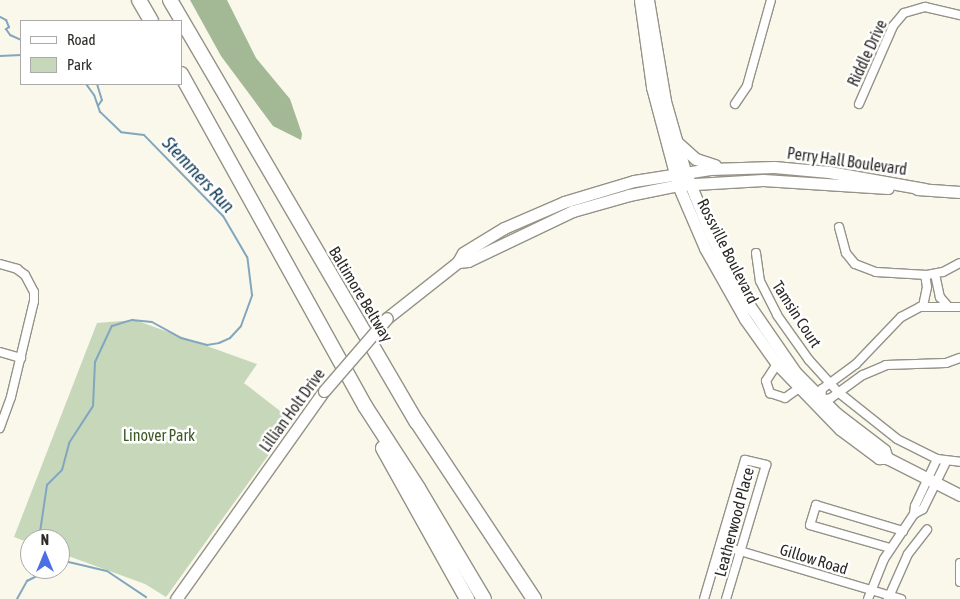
<!DOCTYPE html>
<html>
<head>
<meta charset="utf-8">
<style>
	body { margin:0 }
	#map { position:relative; width:960px; height:599px; overflow:hidden; background:#faf7eb; font-family:"Asap Condensed",sans-serif }
	div>[style] { position:absolute }
	.green>* { inset:0; background:#c6d7ba }
	.forest>* { inset:0; background:#a3b895 }
	.stream>* { height:2px; margin:-1px; padding:0 1px; transform-origin:1px; border-radius:1px; background:#82a6be }
	.roads { filter:drop-shadow(1px 0 #959287) drop-shadow(-1px 0 #959287) drop-shadow(0 1px #959287) drop-shadow(0 -1px #959287) }
	.street>* { height:8px; margin:-4px; padding:0 4px; transform-origin:4px; border-radius:4px; background:#fff }
	.secondary>* { height:11px; margin:-5.5px; padding:0 5.5px; transform-origin:5.5px; border-radius:5.5px; background:#fff }
	.highway>* { height:14px; margin:-7px; padding:0 7px; transform-origin:7px; border-radius:7px; background:#fff }
	.bridges { filter:drop-shadow(1px 0 #959287) drop-shadow(-1px 0 #959287) drop-shadow(0 1px #959287) drop-shadow(0 -1px #959287) }
	.secondary-bridge>* { height:11px; margin:-5.5px; padding:0 5.5px; transform-origin:5.5px; border-radius:5.5px; background:#fff }
	span { translate:-50% -50%; white-space:nowrap; text-align:center; line-height:1.15; -webkit-text-stroke:5px #fff; paint-order:stroke }
	.street-label { font-size:16px; color:#2b2a26 }
	.park-label { font-size:16px; color:#3d5826 }
	.water-label { font-size:18px; color:#0d3b55; font-style:italic }
	.legend { position:absolute; left:20px; top:20px; width:162px; height:65px; box-sizing:border-box; background:#fff; border:1px solid #aaaaa8; margin:0; padding:6px 9px; list-style:none; font-size:15px; color:#2b2a26 }
	.legend li { display:flex; align-items:center; gap:10px; height:25px }
	.legend b { width:25px; border:1px solid #aaaaa8 }
	.north { position:absolute; left:20px; top:529px; width:50px; height:50px; box-sizing:border-box; background:#fff; border:1px solid #aaaaa8; border-radius:50%; rotate:0deg; font-size:14px; font-weight:700; line-height:20px; text-align:center; color:#2b2a26 }
	.north::after { content:''; display:block; margin:auto; width:18px; height:22px; background:#4d6fe3; clip-path:polygon(50% 0,100% 100%,50% 72%,0 100%) }
</style>
</head>
<body>
<div id="map">
	<div class="green">
		<i style="clip-path:polygon(135px 320px,257px 364px,244px 383px,293px 421px,166px 597px,145px 584px,60px 553px,60px 539px,30px 539px,30px 543px,14px 537px,97px 323px)"></i>
	</div>
	<div class="forest">
		<i style="clip-path:polygon(190px 0,227px 0,256px 58px,290px 99px,302px 134px,301px 140px,273px 126px,221px 56px)"></i>
	</div>
	<div class="stream">
		<i style="left:0;top:17px;width:7px;rotate:27deg"></i>
		<i style="left:6px;top:20px;width:8px;rotate:67deg"></i>
		<i style="left:9px;top:27px;width:4px;rotate:146deg"></i>
		<i style="left:6px;top:29px;width:7px;rotate:56deg"></i>
		<i style="left:10px;top:35px;width:12px;rotate:24deg"></i>
		<i style="left:0;top:56px;width:21px;rotate:-3deg"></i>
		<i style="left:97px;top:84px;width:17px;rotate:73deg"></i>
		<i style="left:102px;top:100px;width:7px;rotate:124deg"></i>
		<i style="left:39px;top:539px;width:55px;rotate:-81.6deg"></i>
		<i style="left:47px;top:485px;width:21px;rotate:-45deg"></i>
		<i style="left:62px;top:470px;width:28px;rotate:-75deg"></i>
		<i style="left:69px;top:443px;width:44px;rotate:-57deg"></i>
		<i style="left:93px;top:406px;width:44px;rotate:-87.4deg"></i>
		<i style="left:95px;top:362px;width:40px;rotate:-65deg"></i>
		<i style="left:112px;top:326px;width:21px;rotate:-17deg"></i>
		<i style="left:132px;top:320px;width:20px;rotate:6deg"></i>
		<i style="left:152px;top:322px;width:33px;rotate:29deg"></i>
		<i style="left:181px;top:338px;width:27px;rotate:15deg"></i>
		<i style="left:207px;top:345px;width:12px;rotate:-9deg"></i>
		<i style="left:219px;top:343px;width:12px;rotate:-24deg"></i>
		<i style="left:230px;top:338px;width:16px;rotate:-47deg"></i>
		<i style="left:241px;top:326px;width:33px;rotate:-70deg"></i>
		<i style="left:252px;top:295px;width:38px;rotate:-97deg"></i>
		<i style="left:247px;top:257px;width:48px;rotate:-120.3deg"></i>
		<i style="left:223px;top:216px;width:113px;rotate:-134.3deg"></i>
		<i style="left:144px;top:135px;width:23px;rotate:-173deg"></i>
		<i style="left:121px;top:132px;width:29px;rotate:-136deg"></i>
		<i style="left:100px;top:112px;width:18px;rotate:-109deg"></i>
		<i style="left:94px;top:95px;width:14px;rotate:-126deg"></i>
		<i style="left:60px;top:560px;width:48px;rotate:13.2deg"></i>
		<i style="left:107px;top:571px;width:47px;rotate:33.7deg"></i>
		<i style="left:17px;top:599px;width:21px;rotate:-61deg"></i>
		<i style="left:27px;top:581px;width:27px;rotate:-27deg"></i>
	</div>
	<div class="roads">
		<div class="street">
			<i style="left:735px;top:104px;width:22px;rotate:-56deg"></i>
			<i style="left:747px;top:86px;width:89px;rotate:-74.4deg"></i>
			<i style="left:859px;top:104px;width:85px;rotate:-66.4deg"></i>
			<i style="left:893px;top:26px;width:17px;rotate:-50deg"></i>
			<i style="left:904px;top:13px;width:22px;rotate:-16deg"></i>
			<i style="left:925px;top:7px;width:36px;rotate:13deg"></i>
			<i style="left:839px;top:227px;width:27px;rotate:75deg"></i>
			<i style="left:846px;top:253px;width:14px;rotate:51deg"></i>
			<i style="left:855px;top:264px;width:22px;rotate:21deg"></i>
			<i style="left:876px;top:272px;width:51px;rotate:3.4deg"></i>
			<i style="left:927px;top:275px;width:16px;rotate:-11deg"></i>
			<i style="left:943px;top:272px;width:19px;rotate:-28deg"></i>
			<i style="left:756px;top:253px;width:28px;rotate:82deg"></i>
			<i style="left:760px;top:281px;width:38px;rotate:63deg"></i>
			<i style="left:777px;top:315px;width:55px;rotate:54.6deg"></i>
			<i style="left:809px;top:360px;width:43px;rotate:47.8deg"></i>
			<i style="left:838px;top:392px;width:75px;rotate:38.5deg"></i>
			<i style="left:897px;top:439px;width:45px;rotate:26.6deg"></i>
			<i style="left:937px;top:459px;width:23px;rotate:7deg"></i>
			<i style="left:0;top:264px;width:18px;rotate:16deg"></i>
			<i style="left:17px;top:269px;width:10px;rotate:37deg"></i>
			<i style="left:25px;top:275px;width:19px;rotate:62deg"></i>
			<i style="left:34px;top:292px;width:9px;rotate:90deg"></i>
			<i style="left:34px;top:301px;width:99px;rotate:103.5deg"></i>
			<i style="left:11px;top:397px;width:33px;rotate:110deg"></i>
			<i style="left:935px;top:274px;width:24px;rotate:78deg"></i>
			<i style="left:940px;top:297px;width:11px;rotate:49deg"></i>
			<i style="left:923px;top:306px;width:19px;rotate:-78deg"></i>
			<i style="left:927px;top:287px;width:12px;rotate:-99deg"></i>
			<i style="left:960px;top:307px;width:40px;rotate:180deg"></i>
			<i style="left:920px;top:307px;width:21px;rotate:152deg"></i>
			<i style="left:901px;top:317px;width:65px;rotate:133.8deg"></i>
			<i style="left:856px;top:364px;width:42px;rotate:143.7deg"></i>
			<i style="left:822px;top:389px;width:11px;rotate:95deg"></i>
			<i style="left:821px;top:400px;width:10px;rotate:-11deg"></i>
			<i style="left:831px;top:398px;width:39px;rotate:-36deg"></i>
			<i style="left:863px;top:375px;width:25px;rotate:-23deg"></i>
			<i style="left:886px;top:365px;width:60px;rotate:-1.9deg"></i>
			<i style="left:946px;top:363px;width:15px;rotate:-20deg"></i>
			<i style="left:0;top:352px;width:22px;rotate:16deg"></i>
			<i style="left:777px;top:364px;width:20px;rotate:123deg"></i>
			<i style="left:766px;top:381px;width:13px;rotate:72deg"></i>
			<i style="left:770px;top:393px;width:16px;rotate:18deg"></i>
			<i style="left:785px;top:398px;width:16px;rotate:-35deg"></i>
			<i style="left:914px;top:514px;width:8px;rotate:-83deg"></i>
			<i style="left:915px;top:506px;width:52px;rotate:-64.9deg"></i>
			<i style="left:720px;top:545px;width:189px;rotate:16.6deg"></i>
			<i style="left:890px;top:548px;width:83px;rotate:-164deg"></i>
			<i style="left:810px;top:525px;width:21px;rotate:-73deg"></i>
			<i style="left:816px;top:505px;width:91px;rotate:16.6deg"></i>
			<i style="left:960px;top:563px;width:19px;rotate:90deg"></i>
			<i style="left:704px;top:599px;width:145px;rotate:-73.6deg"></i>
			<i style="left:745px;top:460px;width:22px;rotate:13deg"></i>
			<i style="left:766px;top:465px;width:140px;rotate:106.6deg"></i>
			<i style="left:868px;top:599px;width:43px;rotate:-68.2deg"></i>
			<i style="left:884px;top:559px;width:54px;rotate:-56.3deg"></i>
			<i style="left:914px;top:514px;width:10px;rotate:-29deg"></i>
			<i style="left:923px;top:509px;width:52px;rotate:-63.9deg"></i>
			<i style="left:888px;top:599px;width:49px;rotate:-66deg"></i>
			<i style="left:908px;top:554px;width:31px;rotate:-52deg"></i>
		</div>
		<div class="secondary">
			<i style="left:640px;top:0;width:88px;rotate:82.1deg"></i>
			<i style="left:652px;top:87px;width:101px;rotate:75.1deg"></i>
			<i style="left:678px;top:185px;width:69px;rotate:66.8deg"></i>
			<i style="left:705px;top:248px;width:81px;rotate:60.6deg"></i>
			<i style="left:745px;top:319px;width:55px;rotate:54.6deg"></i>
			<i style="left:777px;top:364px;width:91px;rotate:45.9deg"></i>
			<i style="left:840px;top:429px;width:49px;rotate:36.6deg"></i>
			<i style="left:879px;top:458px;width:8px"></i>
			<i style="left:887px;top:458px;width:82px;rotate:26.9deg"></i>
			<i style="left:648px;top:0;width:102px;rotate:80.4deg"></i>
			<i style="left:665px;top:101px;width:73px;rotate:74.1deg"></i>
			<i style="left:685px;top:171px;width:67px;rotate:68deg"></i>
			<i style="left:710px;top:233px;width:59px;rotate:63.9deg"></i>
			<i style="left:736px;top:286px;width:106px;rotate:55.4deg"></i>
			<i style="left:796px;top:373px;width:57px;rotate:45deg"></i>
			<i style="left:836px;top:413px;width:61px;rotate:37.6deg"></i>
			<i style="left:884px;top:450px;width:9px;rotate:69deg"></i>
			<i style="left:678px;top:143px;width:24px;rotate:42deg"></i>
			<i style="left:696px;top:159px;width:20px;rotate:18deg"></i>
			<i style="left:917px;top:189px;width:43px;rotate:4deg"></i>
			<i style="left:458px;top:262px;width:10px;rotate:-6deg"></i>
			<i style="left:468px;top:261px;width:116px;rotate:-25.5deg"></i>
			<i style="left:573px;top:211px;width:58px;rotate:-15.9deg"></i>
			<i style="left:629px;top:195px;width:50px;rotate:-11.5deg"></i>
			<i style="left:678px;top:185px;width:85px;rotate:-3.4deg"></i>
			<i style="left:763px;top:180px;width:125px;rotate:3.7deg"></i>
			<i style="left:387px;top:318px;width:90px;rotate:-38.3deg"></i>
			<i style="left:458px;top:262px;width:10px;rotate:-61deg"></i>
			<i style="left:463px;top:253px;width:48px;rotate:-31.4deg"></i>
			<i style="left:504px;top:228px;width:65px;rotate:-23.4deg"></i>
			<i style="left:564px;top:202px;width:73px;rotate:-16.7deg"></i>
			<i style="left:634px;top:181px;width:77px;rotate:-9deg"></i>
			<i style="left:710px;top:169px;width:64px;rotate:-1.8deg"></i>
			<i style="left:774px;top:167px;width:55px;rotate:5.2deg"></i>
			<i style="left:829px;top:172px;width:97px;rotate:10.1deg"></i>
			<i style="left:176px;top:599px;width:255px;rotate:-54.6deg"></i>
		</div>
		<div class="highway">
			<i style="left:139px;top:0;width:24px;rotate:60deg"></i>
			<i style="left:170px;top:0;width:489px;rotate:59.7deg"></i>
			<i style="left:417px;top:422px;width:212px;rotate:56.5deg"></i>
			<i style="left:181px;top:74px;width:380px;rotate:61deg"></i>
			<i style="left:365px;top:406px;width:98px;rotate:57.1deg"></i>
			<i style="left:418px;top:488px;width:129px;rotate:59.3deg"></i>
			<i style="left:383px;top:448px;width:173px;rotate:60.9deg"></i>
		</div>
	</div>
	<div class="bridges">
		<div class="secondary-bridge">
			<i style="left:324px;top:391px;width:96px;rotate:-49.2deg"></i>
		</div>
	</div>
	<div class="street-label">
		<span style="left:867px;top:53px;rotate:-65deg">Riddle Drive</span>
		<span style="left:847px;top:161px;rotate:8deg">Perry Hall Boulevard</span>
		<span style="left:728px;top:251px;rotate:63deg">Rossville Boulevard</span>
		<span style="left:361px;top:294px;rotate:59deg">Baltimore Beltway</span>
		<span style="left:797px;top:314px;rotate:57deg">Tamsin Court</span>
		<span style="left:292px;top:410px;rotate:-54deg">Lillian Holt Drive</span>
		<span style="left:734px;top:522px;rotate:-75deg">Leatherwood Place</span>
		<span style="left:814px;top:559px;rotate:17deg">Gillow Road</span>
	</div>
	<div class="park-label">
		<span style="left:159px;top:435px">Linover Park</span>
	</div>
	<div class="water-label">
		<span style="left:198px;top:175px;rotate:47deg">Stemmers Run</span>
	</div>
	<ul class="legend">
	<li><b style="height:6px;background:#fff"></b>Road</li>
	<li><b style="height:14px;background:#c6d7ba"></b>Park</li>
	</ul>
	<div class="north">N</div>
</div>
</body>
</html>
